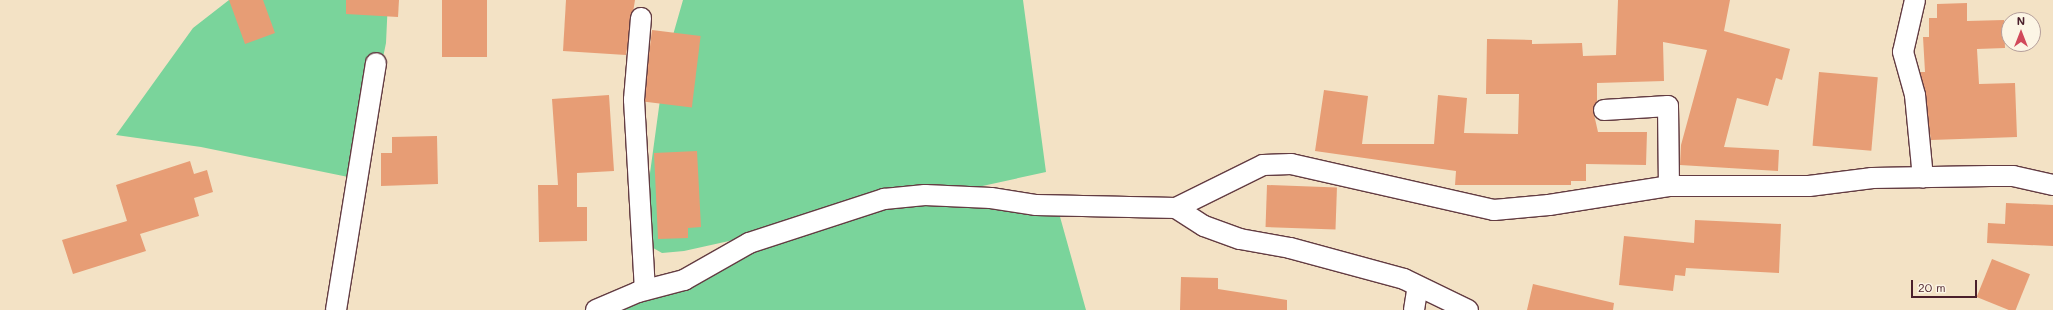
<!DOCTYPE html>
<html>
<head>
<meta charset="utf-8">
<style>
	body { margin:0 }
	#map { position:relative; width:2053px; height:310px; overflow:hidden; background:#f3e2c5; font-family:Mali,sans-serif }
	div>[style] { position:absolute }
	.green>* { inset:0; background:#7ad49b }
	.building>* { inset:0; background:#e79d75; transform-origin:0 0 }
	.roads { filter:drop-shadow(1px 0 #633c42) drop-shadow(-1px 0 #633c42) drop-shadow(0 1px #633c42) drop-shadow(0 -1px #633c42) }
	.minor>* { height:20px; margin:-10px; padding:0 10px; transform-origin:10px; border-radius:10px; background:#fff }
	span { translate:-50% -50%; white-space:nowrap; text-align:center; line-height:1.15; -webkit-text-stroke:3px #fcf5e5; paint-order:stroke }
	.north { position:absolute; left:2001px; top:12px; width:40px; height:40px; box-sizing:border-box; background:#fcf5e5; border:1px solid #b59f9b; border-radius:50%; rotate:0deg; font-size:11px; font-weight:700; line-height:16px; text-align:center; color:#4a1f2b }
	.north::after { content:''; display:block; margin:auto; width:14px; height:18px; background:#d1495b; clip-path:polygon(50% 0,100% 100%,50% 72%,0 100%) }
	.scale { position:absolute; left:1911px; top:280px; width:66px; height:18px; box-sizing:border-box; border:2px solid #4a1f2b; border-top:0; padding-left:5px; font-size:12px; line-height:14px; white-space:nowrap; color:#4a1f2b; -webkit-text-stroke:3px #fcf5e5; paint-order:stroke }
</style>
</head>
<body>
<div id="map">
	<div class="green">
		<i style="clip-path:polygon(229px 0,388px 0,386px 43px,358px 179px,201px 147px,116px 135px,193px 28px)"></i>
		<i style="clip-path:polygon(683px 0,1023px 0,1046px 172px,932px 197px,1057px 206px,1086px 310px,584px 310px,749px 243px,815px 222px,684px 251px,662px 253px,648px 245px,650px 173px,665px 63px)"></i>
	</div>
	<div class="building">
		<i style="clip-path:polygon(229px 0,263px 0,275px 33px,245px 44px)"></i>
		<i style="clip-path:polygon(346px 0,399px 0,398px 17px,346px 14px)"></i>
		<i style="left:442px;top:0;width:45px;height:57px"></i>
		<i style="clip-path:polygon(566px 0,635px 0,626px 55px,563px 51px)"></i>
		<i style="clip-path:polygon(1618px 0,1730px 0,1724px 31px,1790px 49px,1782px 80px,1776px 78px,1768px 106px,1737px 98px,1724px 147px,1779px 150px,1778px 171px,1680px 165px,1681px 145px,1707px 50px,1663px 42px,1664px 81px,1597px 83px,1597px 101px,1593px 110px,1598px 132px,1647px 132px,1646px 165px,1586px 164px,1586px 181px,1571px 181px,1571px 185px,1455px 185px,1456px 171px,1315px 151px,1324px 90px,1368px 96px,1362px 144px,1434px 144px,1438px 95px,1467px 98px,1464px 133px,1518px 134px,1519px 94px,1486px 94px,1487px 39px,1532px 40px,1532px 44px,1582px 43px,1583px 56px,1616px 55px)"></i>
		<i style="clip-path:polygon(1967px 3px,1967px 21px,2004px 20px,2005px 48px,1977px 49px,1979px 84px,2015px 83px,2017px 137px,1931px 140px,1920px 72px,1925px 72px,1923px 37px,1929px 37px,1929px 18px,1937px 18px,1937px 4px)"></i>
		<i style="left:652px;top:30px;width:49px;height:72px;rotate:7deg"></i>
		<i style="left:1819px;top:72px;width:59px;height:74px;rotate:5deg"></i>
		<i style="clip-path:polygon(609px 95px,614px 171px,577px 173px,577px 207px,587px 207px,587px 241px,539px 242px,538px 185px,558px 185px,552px 99px)"></i>
		<i style="clip-path:polygon(437px 136px,438px 184px,381px 186px,381px 153px,392px 153px,392px 137px)"></i>
		<i style="clip-path:polygon(697px 151px,701px 227px,688px 228px,688px 238px,658px 239px,654px 153px)"></i>
		<i style="clip-path:polygon(190px 161px,194px 174px,207px 170px,213px 192px,194px 198px,199px 216px,140px 234px,146px 251px,73px 274px,62px 240px,127px 221px,116px 185px)"></i>
		<i style="left:1267px;top:185px;width:70px;height:42px;rotate:2deg"></i>
		<i style="clip-path:polygon(2006px 203px,2053px 205px,2053px 246px,1987px 243px,1988px 223px,2005px 224px)"></i>
		<i style="clip-path:polygon(1695px 220px,1781px 224px,1779px 273px,1686px 268px,1685px 276px,1675px 275px,1673px 291px,1619px 285px,1624px 236px,1694px 243px)"></i>
		<i style="left:1992px;top:259px;width:41px;height:41px;rotate:22deg"></i>
		<i style="clip-path:polygon(1181px 277px,1218px 278px,1218px 289px,1287px 300px,1287px 310px,1180px 310px)"></i>
		<i style="clip-path:polygon(1533px 284px,1614px 303px,1613px 310px,1527px 310px)"></i>
	</div>
	<div class="roads">
		<div class="minor">
			<i style="left:1915px;top:0;width:53px;rotate:103deg"></i>
			<i style="left:1903px;top:52px;width:45px;rotate:74.4deg"></i>
			<i style="left:1915px;top:95px;width:83px;rotate:84.5deg"></i>
			<i style="left:641px;top:18px;width:82px;rotate:94.9deg"></i>
			<i style="left:634px;top:100px;width:190px;rotate:86.7deg"></i>
			<i style="left:1604px;top:110px;width:64px;rotate:-3.6deg"></i>
			<i style="left:1668px;top:106px;width:80px;rotate:89.3deg"></i>
			<i style="left:1176px;top:208px;width:33px;rotate:33deg"></i>
			<i style="left:1204px;top:226px;width:38px;rotate:20deg"></i>
			<i style="left:1240px;top:239px;width:51px;rotate:10.2deg"></i>
			<i style="left:1290px;top:248px;width:118px;rotate:15.2deg"></i>
			<i style="left:1404px;top:279px;width:71px;rotate:25.8deg"></i>
			<i style="left:336px;top:310px;width:250px;rotate:-80.8deg"></i>
			<i style="left:596px;top:310px;width:46px;rotate:-23.2deg"></i>
			<i style="left:638px;top:292px;width:48px;rotate:-14.6deg"></i>
			<i style="left:684px;top:280px;width:75px;rotate:-29.6deg"></i>
			<i style="left:749px;top:243px;width:142px;rotate:-18.1deg"></i>
			<i style="left:884px;top:199px;width:41px;rotate:-5.6deg"></i>
			<i style="left:925px;top:195px;width:66px;rotate:2.6deg"></i>
			<i style="left:991px;top:198px;width:46px;rotate:8.8deg"></i>
			<i style="left:1036px;top:205px;width:140px;rotate:1.2deg"></i>
			<i style="left:1176px;top:208px;width:97px;rotate:-26.3deg"></i>
			<i style="left:1263px;top:165px;width:28px;rotate:-2deg"></i>
			<i style="left:1291px;top:164px;width:208px;rotate:12.8deg"></i>
			<i style="left:1494px;top:210px;width:55px;rotate:-5.2deg"></i>
			<i style="left:1549px;top:205px;width:121px;rotate:-9deg"></i>
			<i style="left:1669px;top:186px;width:140px"></i>
			<i style="left:1809px;top:186px;width:64px;rotate:-7.2deg"></i>
			<i style="left:1872px;top:178px;width:118px;rotate:-1deg"></i>
			<i style="left:1990px;top:176px;width:23px"></i>
			<i style="left:2013px;top:176px;width:41px;rotate:12.7deg"></i>
			<i style="left:1414px;top:310px;width:24px;rotate:-81deg"></i>
		</div>
	</div>
	<div class="north">N</div>
	<div class="scale">20 m</div>
</div>
</body>
</html>
